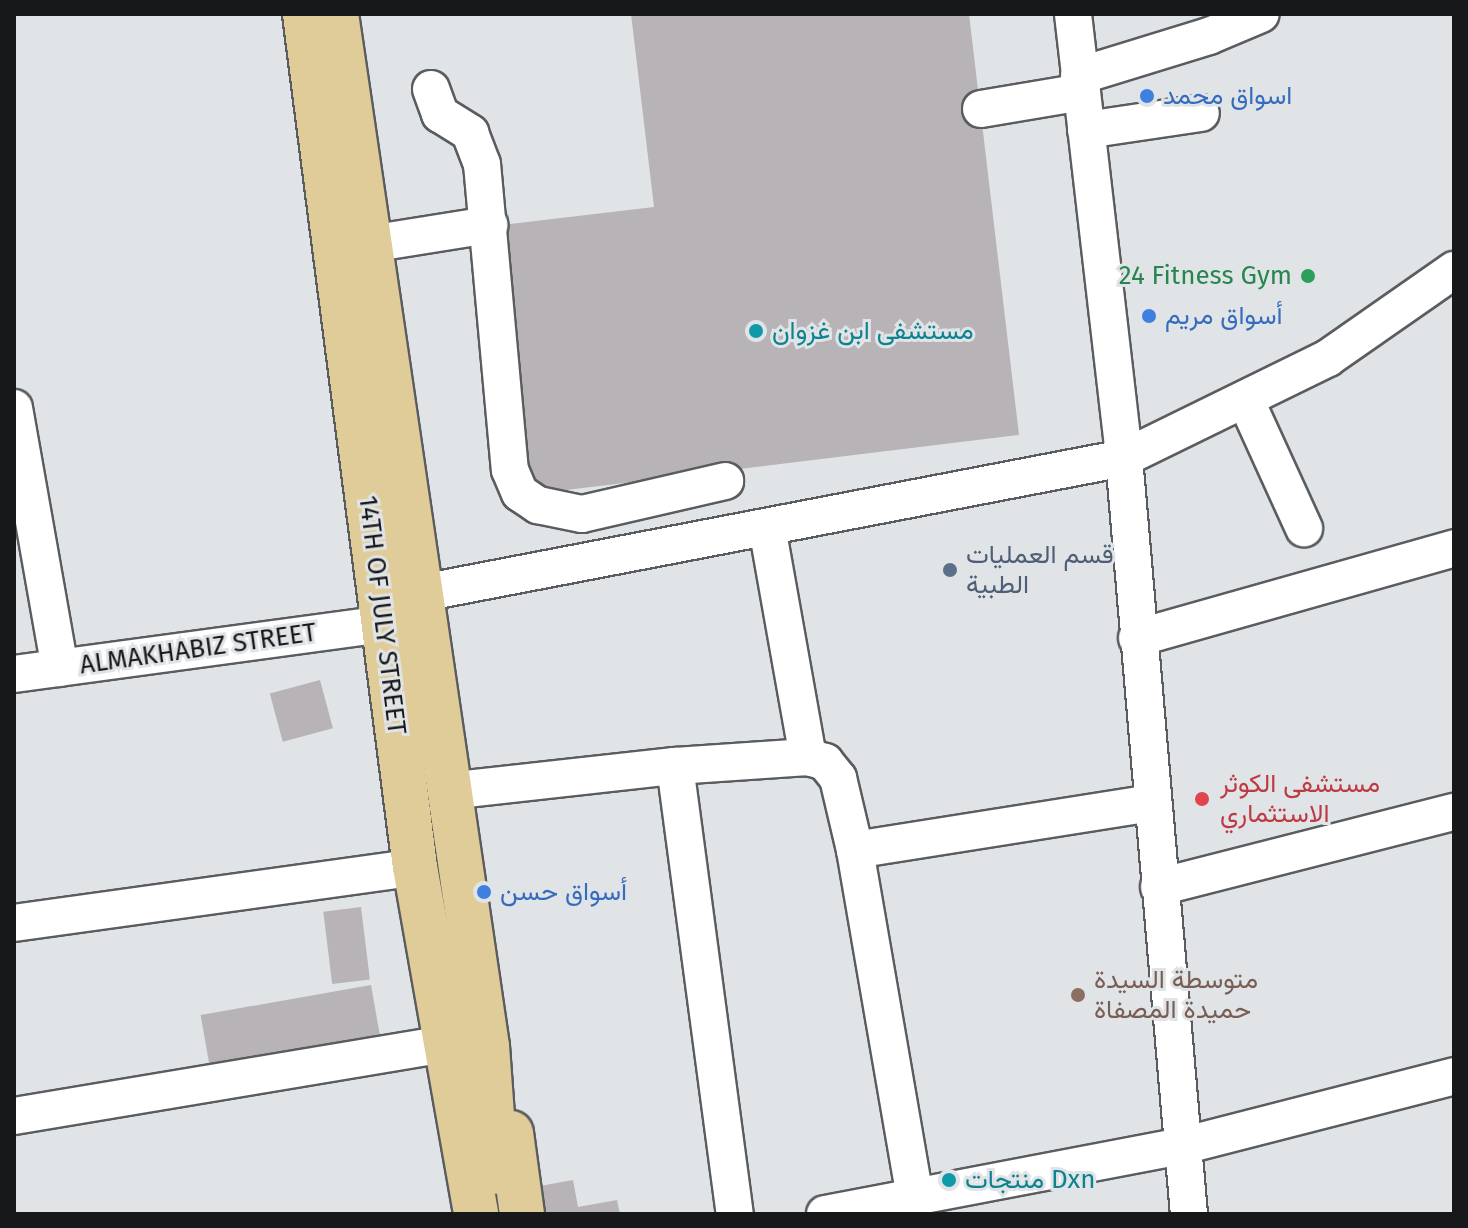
<!DOCTYPE html>
<html>
<head>
<meta charset="utf-8">
<style>
	body { margin:0 }
	#map { position:relative; width:1468px; height:1228px; overflow:hidden; background:#e1e4e7; font-family:"Fira Sans",Vazirmatn,sans-serif }
	div>[style] { position:absolute }
	.building>* { inset:0; background:#b7b3b6; transform-origin:0 0 }
	.roads { filter:drop-shadow(2px 0 #5a5c5f) drop-shadow(-2px 0 #5a5c5f) drop-shadow(0 2px #5a5c5f) drop-shadow(0 -2px #5a5c5f) }
	.minor>* { height:36px; margin:-18px; padding:0 18px; transform-origin:18px; border-radius:18px; background:#fff }
	.major>* { height:44px; margin:-22px; padding:0 22px; transform-origin:22px; border-radius:22px; background:#e0cc98 }
	.dots>* { width:22px; height:22px; translate:-50% -50%; box-sizing:border-box; border:4px solid #e1e4e7; border-radius:50% }
	span { translate:-50% -50%; white-space:nowrap; text-align:center; line-height:1.15; -webkit-text-stroke:6px #e1e4e7; paint-order:stroke }
	.shop-label { font-size:26px; color:#366cbe }
	.left { translate:0 -50%; text-align:left }
	.leisure-label { font-size:26px; color:#27864d }
	.right { translate:-100% -50%; text-align:right }
	.culture-label { font-size:26px; color:#0d838f }
	.service-label { font-size:26px; color:#4e5e75 }
	.street-label { font-size:26px; color:#171819 }
	.health-label { font-size:26px; color:#be3a42 }
	.education-label { font-size:26px; color:#785e54 }
	.frame { position:absolute; inset:0; border:16px solid #171819; pointer-events:none }
</style>
</head>
<body>
<div id="map">
	<div class="building">
		<i style="clip-path:polygon(631px 14px,969px 14px,1019px 435px,525px 495px,493px 226px,654px 207px)"></i>
		<i style="left:320px;top:680px;width:50px;height:52px;rotate:75deg"></i>
		<i style="left:361px;top:907px;width:73px;height:38px;rotate:83deg"></i>
		<i style="left:371px;top:985px;width:51px;height:173px;rotate:80deg"></i>
		<i style="clip-path:polygon(573px 1180px,578px 1207px,617px 1200px,620px 1214px,534px 1214px,529px 1188px)"></i>
	</div>
	<div class="roads">
		<div class="minor">
			<i style="left:1073px;top:14px;width:447px;rotate:83.4deg"></i>
			<i style="left:1124px;top:458px;width:759px;rotate:85.09deg"></i>
			<i style="left:1079px;top:76px;width:136px;rotate:-17.1deg"></i>
			<i style="left:1209px;top:36px;width:56px;rotate:-22.9deg"></i>
			<i style="left:431px;top:89px;width:27px;rotate:70deg"></i>
			<i style="left:440px;top:114px;width:36px;rotate:32deg"></i>
			<i style="left:470px;top:133px;width:33px;rotate:69deg"></i>
			<i style="left:482px;top:164px;width:307px;rotate:84.8deg"></i>
			<i style="left:510px;top:470px;width:25px;rotate:67deg"></i>
			<i style="left:520px;top:493px;width:22px;rotate:34deg"></i>
			<i style="left:538px;top:505px;width:45px;rotate:11.6deg"></i>
			<i style="left:582px;top:514px;width:147px;rotate:-13deg"></i>
			<i style="left:981px;top:109px;width:101px;rotate:-9.6deg"></i>
			<i style="left:1086px;top:130px;width:116px;rotate:-8.4deg"></i>
			<i style="left:370px;top:244px;width:121px;rotate:-9.1deg"></i>
			<i style="left:1246px;top:401px;width:140px;rotate:65.5deg"></i>
			<i style="left:14px;top:408px;width:264px;rotate:80deg"></i>
			<i style="left:767px;top:527px;width:234px;rotate:79.9deg"></i>
			<i style="left:422px;top:593px;width:715px;rotate:-10.89deg"></i>
			<i style="left:1124px;top:458px;width:227px;rotate:-26.1deg"></i>
			<i style="left:1328px;top:358px;width:154px;rotate:-34.9deg"></i>
			<i style="left:1137px;top:638px;width:330px;rotate:-15.8deg"></i>
			<i style="left:14px;top:674px;width:372px;rotate:-7.7deg"></i>
			<i style="left:675px;top:766px;width:452px;rotate:82.4deg"></i>
			<i style="left:448px;top:791px;width:228px;rotate:-6.3deg"></i>
			<i style="left:675px;top:766px;width:133px;rotate:-3.9deg"></i>
			<i style="left:808px;top:757px;width:18px;rotate:16deg"></i>
			<i style="left:825px;top:762px;width:21px;rotate:51deg"></i>
			<i style="left:838px;top:778px;width:74px;rotate:76.7deg"></i>
			<i style="left:855px;top:850px;width:352px;rotate:80.2deg"></i>
			<i style="left:855px;top:850px;width:300px;rotate:-9deg"></i>
			<i style="left:1159px;top:887px;width:304px;rotate:-14.3deg"></i>
			<i style="left:14px;top:923px;width:405px;rotate:-7.9deg"></i>
			<i style="left:14px;top:1116px;width:434px;rotate:-9.5deg"></i>
			<i style="left:825px;top:1214px;width:363px;rotate:-10.8deg"></i>
			<i style="left:1182px;top:1146px;width:281px;rotate:-14.4deg"></i>
		</div>
		<div class="major">
			<i style="left:305px;top:14px;width:860px;rotate:82.65deg"></i>
			<i style="left:415px;top:867px;width:352px;rotate:80deg"></i>
			<i style="left:336px;top:14px;width:1043px;rotate:81.68deg"></i>
			<i style="left:487px;top:1046px;width:126px;rotate:85.9deg"></i>
			<i style="left:511px;top:1133px;width:82px;rotate:82.3deg"></i>
		</div>
	</div>
	<div class="dots">
		<i style="left:1147px;top:96px;background:#3f7fe0"></i>
		<i style="left:1308px;top:276px;background:#2e9e5b"></i>
		<i style="left:1149px;top:316px;background:#3f7fe0"></i>
		<i style="left:756px;top:331px;background:#0f9aa8"></i>
		<i style="left:950px;top:570px;background:#5c6f8a"></i>
		<i style="left:1202px;top:799px;background:#e0444e"></i>
		<i style="left:484px;top:892px;background:#3f7fe0"></i>
		<i style="left:1078px;top:995px;background:#8d6e63"></i>
		<i style="left:949px;top:1180px;background:#0f9aa8"></i>
	</div>
	<div class="shop-label">
		<span class="left" style="left:1163px;top:96px">اسواق محمد</span>
		<span class="left" style="left:1165px;top:316px">أسواق مريم</span>
		<span class="left" style="left:500px;top:892px">أسواق حسن</span>
	</div>
	<div class="leisure-label">
		<span class="right" style="left:1292px;top:276px">24 Fitness Gym</span>
	</div>
	<div class="culture-label">
		<span class="left" style="left:772px;top:331px">مستشفى ابن غزوان</span>
		<span class="left" style="left:965px;top:1180px">منتجات Dxn</span>
	</div>
	<div class="service-label">
		<span class="left" style="left:966px;top:570px">قسم العمليات<br>الطبية</span>
	</div>
	<div class="street-label">
		<span style="left:382px;top:615px;rotate:83deg">14TH OF JULY STREET</span>
		<span style="left:198px;top:649px;rotate:-8deg">ALMAKHABIZ STREET</span>
	</div>
	<div class="health-label">
		<span class="left" style="left:1220px;top:799px">مستشفى الكوثر<br>الاستثماري</span>
	</div>
	<div class="education-label">
		<span class="left" style="left:1094px;top:995px">متوسطة السيدة<br>حميدة المصفاة</span>
	</div>
	<div class="frame"></div>
</div>
</body>
</html>
